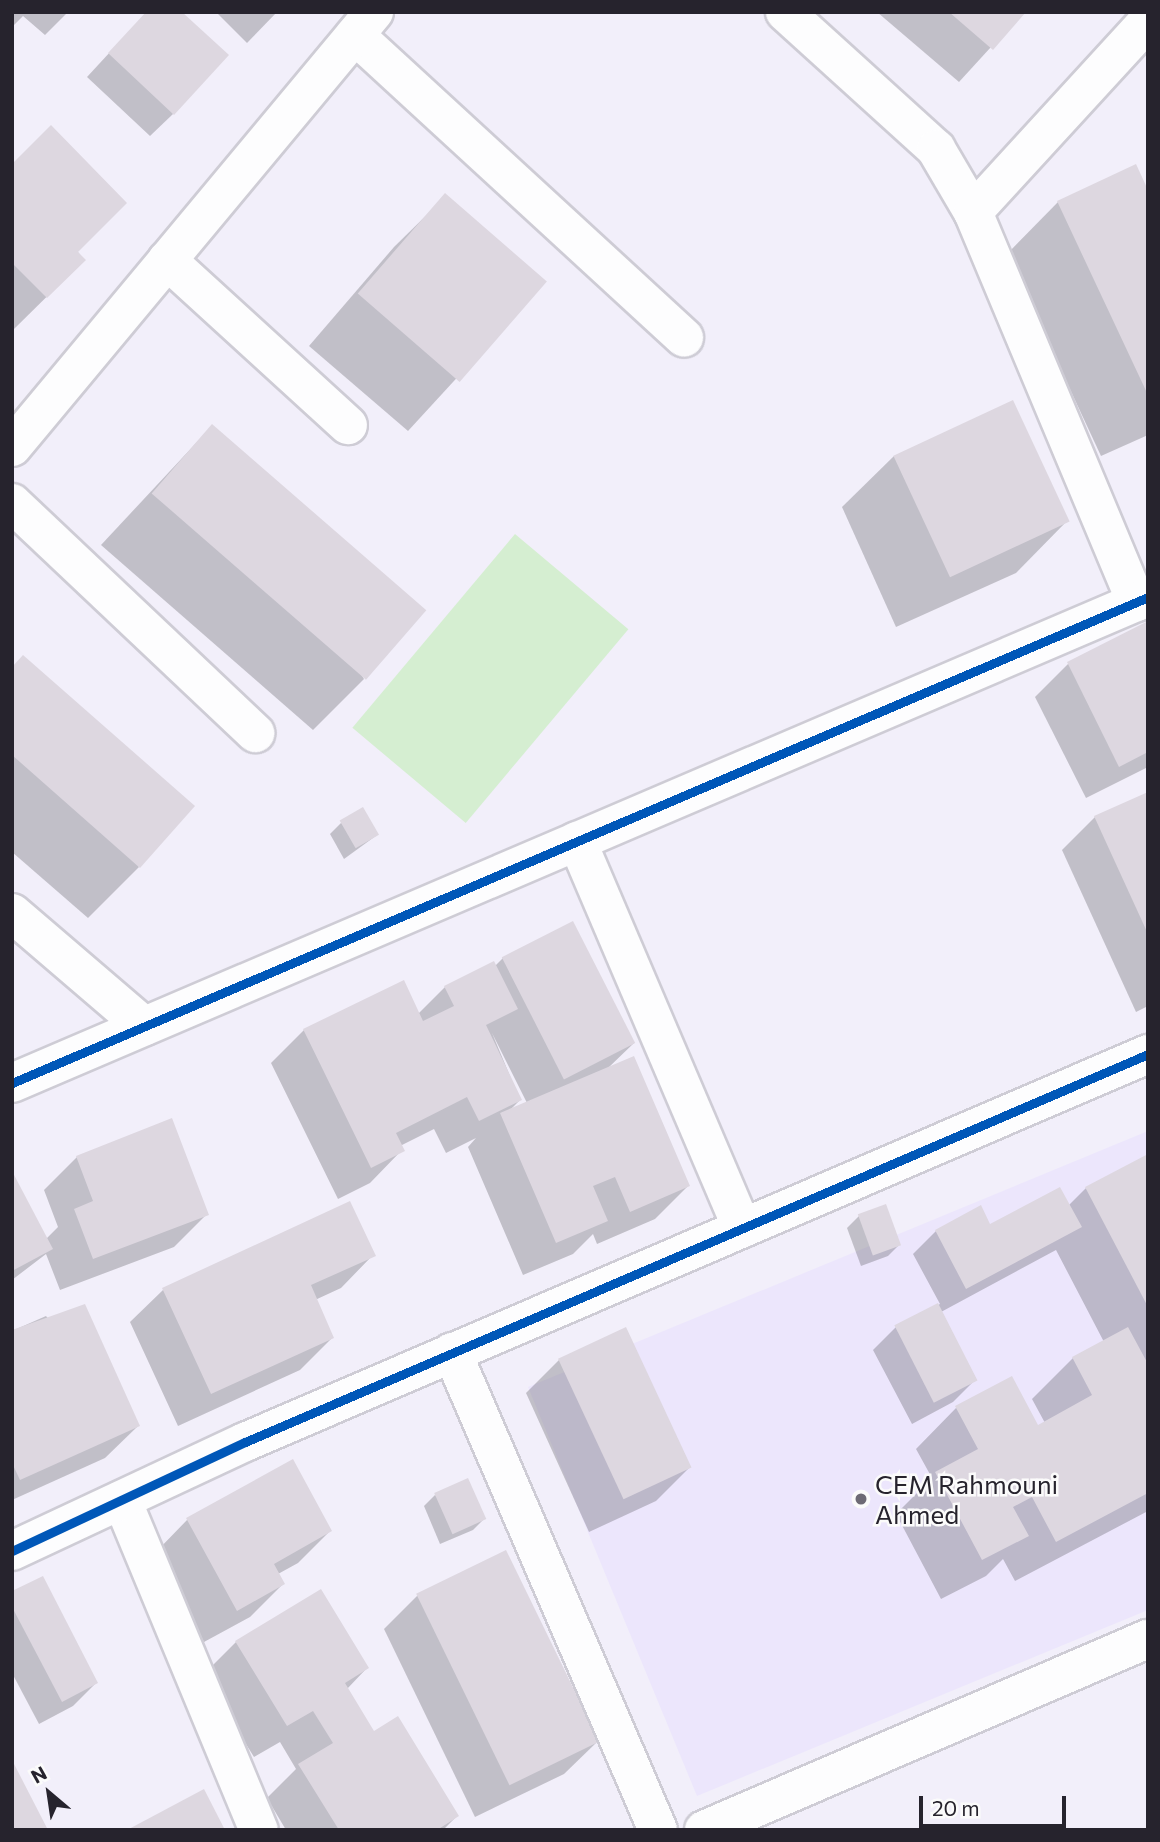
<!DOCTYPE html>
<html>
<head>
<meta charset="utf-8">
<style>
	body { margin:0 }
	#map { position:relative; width:1160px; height:1842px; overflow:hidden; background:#f2effa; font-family:Commissioner,sans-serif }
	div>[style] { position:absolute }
	.built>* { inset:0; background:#ece6fc }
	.green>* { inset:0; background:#d5eed1; transform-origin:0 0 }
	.shadow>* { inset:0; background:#0003 }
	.building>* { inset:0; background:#ddd7e0; transform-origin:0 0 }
	.roads { filter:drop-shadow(2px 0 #ceccd5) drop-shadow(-2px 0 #ceccd5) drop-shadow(0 2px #ceccd5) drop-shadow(0 -2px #ceccd5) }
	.minor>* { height:38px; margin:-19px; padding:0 19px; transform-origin:19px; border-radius:19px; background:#fdfdfe }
	.cycleway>* { height:9px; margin:-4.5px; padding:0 4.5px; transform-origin:4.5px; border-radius:4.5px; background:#0057b8 }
	.dots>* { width:19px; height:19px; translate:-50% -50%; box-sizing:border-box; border:4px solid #fbfbfb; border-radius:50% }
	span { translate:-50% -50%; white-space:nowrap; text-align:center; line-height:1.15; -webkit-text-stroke:5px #fbfbfb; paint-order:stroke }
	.poi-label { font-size:26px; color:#26232d }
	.left { translate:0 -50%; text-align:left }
	.frame { position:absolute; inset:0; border:14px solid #26232d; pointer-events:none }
	.north { position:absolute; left:14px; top:1758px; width:70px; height:70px; -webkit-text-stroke:5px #fbfbfb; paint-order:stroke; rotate:331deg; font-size:19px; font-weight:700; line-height:28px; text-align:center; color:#26232d }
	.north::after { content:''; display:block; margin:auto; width:24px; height:32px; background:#26232d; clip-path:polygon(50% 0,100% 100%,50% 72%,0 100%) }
	.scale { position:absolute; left:919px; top:1796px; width:147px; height:32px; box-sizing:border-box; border:4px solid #26232d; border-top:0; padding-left:9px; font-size:21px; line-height:24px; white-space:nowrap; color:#26232d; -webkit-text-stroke:5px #fbfbfb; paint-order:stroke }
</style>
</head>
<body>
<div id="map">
	<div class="built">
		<i style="clip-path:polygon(1148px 1131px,1148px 1610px,697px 1796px,528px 1387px)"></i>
	</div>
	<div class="green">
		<i style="left:515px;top:534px;width:148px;height:253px;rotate:40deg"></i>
	</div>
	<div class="shadow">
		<i style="clip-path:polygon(12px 12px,68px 12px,45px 35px,23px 16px,12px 27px)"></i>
		<i style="clip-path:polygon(147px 12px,173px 114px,150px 136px,87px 77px)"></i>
		<i style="clip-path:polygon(216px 12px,277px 12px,247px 43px)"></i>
		<i style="clip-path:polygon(877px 12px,1023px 12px,959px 82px)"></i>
		<i style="clip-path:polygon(12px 166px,84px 260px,13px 330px,12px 329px)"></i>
		<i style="clip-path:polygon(1148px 194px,1148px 435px,1101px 456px,1007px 254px,1058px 202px)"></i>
		<i style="clip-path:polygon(446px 196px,545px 282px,408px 431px,309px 346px,394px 247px)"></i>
		<i style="clip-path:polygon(212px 426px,364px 679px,313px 730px,101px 545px)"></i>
		<i style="clip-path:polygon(894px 456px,1067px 521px,1016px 573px,896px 627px,842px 507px)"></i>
		<i style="clip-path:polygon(1148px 623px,1148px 767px,1086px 798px,1035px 697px,1068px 664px)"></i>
		<i style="clip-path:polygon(12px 668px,139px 867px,88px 918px,12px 852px)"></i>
		<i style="clip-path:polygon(1148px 793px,1148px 1006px,1136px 1012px,1062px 850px,1095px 817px)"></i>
		<i style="clip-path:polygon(341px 823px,377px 835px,344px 859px,330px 834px)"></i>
		<i style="clip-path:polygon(evenodd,503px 958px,634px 1043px,607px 1069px,688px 1186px,655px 1219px,597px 1244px,593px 1234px,573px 1254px,523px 1275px,468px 1147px,476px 1138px,446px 1153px,434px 1129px,400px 1146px,402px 1150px,370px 1183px,338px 1199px,271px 1063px,304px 1030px,418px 1014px,445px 987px,495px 966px,503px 958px,492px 1033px,527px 1103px,510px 1110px,520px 1100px,492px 1033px)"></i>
		<i style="clip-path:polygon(1148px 1156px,1148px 1511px,1015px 1581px,1003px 1559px,986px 1576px,941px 1599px,896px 1514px,932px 1478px,916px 1449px,956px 1408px,1037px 1427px,1045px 1423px,1032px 1399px,1073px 1358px,1104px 1342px,1056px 1250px,941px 1312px,976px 1379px,953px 1402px,912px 1424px,873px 1350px,896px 1327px,940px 1304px,913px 1254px,936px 1231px,990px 1226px,1068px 1206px,1086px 1188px)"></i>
		<i style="clip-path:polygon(77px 1157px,207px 1214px,174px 1247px,60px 1290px,46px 1254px,12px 1280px,12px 1175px,46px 1239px,58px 1227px,44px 1190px)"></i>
		<i style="clip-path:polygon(350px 1203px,373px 1255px,341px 1288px,315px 1300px,332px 1338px,300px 1370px,178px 1426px,130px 1322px,163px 1290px)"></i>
		<i style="clip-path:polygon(859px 1216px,899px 1245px,888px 1256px,861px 1266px,847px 1228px)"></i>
		<i style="clip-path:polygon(46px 1316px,138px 1426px,105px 1458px,12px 1500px,12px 1331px)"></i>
		<i style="clip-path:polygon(626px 1330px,689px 1468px,656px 1501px,589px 1532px,526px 1393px,559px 1360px)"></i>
		<i style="clip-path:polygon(435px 1495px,484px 1519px,473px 1530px,440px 1544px,424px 1506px)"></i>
		<i style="clip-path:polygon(187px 1520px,330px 1531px,298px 1563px,278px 1574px,283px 1584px,250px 1617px,204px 1642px,155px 1553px)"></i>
		<i style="clip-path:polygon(506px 1553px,597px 1742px,564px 1774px,475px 1817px,384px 1629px,417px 1596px)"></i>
		<i style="clip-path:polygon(320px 1591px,367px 1668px,347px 1689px,373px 1733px,457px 1816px,443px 1830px,286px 1830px,267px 1798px,296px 1769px,280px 1742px,254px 1757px,203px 1675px,236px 1642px)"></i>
		<i style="clip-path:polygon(12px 1593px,96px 1683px,73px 1706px,39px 1724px,12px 1673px)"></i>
	</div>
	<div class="building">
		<i style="clip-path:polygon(146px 12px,182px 12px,229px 55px,174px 115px,108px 53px)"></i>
		<i style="clip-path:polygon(949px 12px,1026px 12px,993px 50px)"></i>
		<i style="clip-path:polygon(51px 125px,127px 203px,78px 252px,86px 260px,47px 298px,12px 263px,12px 164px)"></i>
		<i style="clip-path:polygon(1136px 164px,1148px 190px,1148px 395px,1057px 201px)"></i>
		<i style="left:445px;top:193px;width:135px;height:133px;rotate:41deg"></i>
		<i style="left:1013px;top:400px;width:134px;height:132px;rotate:65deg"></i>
		<i style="left:212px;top:424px;width:284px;height:92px;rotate:41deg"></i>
		<i style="clip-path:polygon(1148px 621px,1148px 752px,1119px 767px,1067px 662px)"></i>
		<i style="clip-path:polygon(23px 655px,195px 806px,140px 868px,12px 755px,12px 667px)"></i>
		<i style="clip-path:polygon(1148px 792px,1148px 934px,1094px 816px)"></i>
		<i style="left:363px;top:807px;width:32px;height:27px;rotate:60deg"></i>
		<i style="left:573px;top:921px;width:137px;height:80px;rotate:63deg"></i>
		<i style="clip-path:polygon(494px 961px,518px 1009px,486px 1025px,522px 1100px,479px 1121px,467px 1097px,396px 1133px,405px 1151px,371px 1168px,303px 1029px,404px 980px,423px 1021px,454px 1006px,444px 986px)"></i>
		<i style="clip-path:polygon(634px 1056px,690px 1186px,630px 1212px,615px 1177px,593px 1186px,608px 1221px,556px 1243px,500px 1113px)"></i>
		<i style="clip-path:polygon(172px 1118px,209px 1215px,93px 1259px,74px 1209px,93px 1201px,76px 1156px)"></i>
		<i style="clip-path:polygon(1148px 1154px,1148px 1307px,1085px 1187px)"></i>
		<i style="clip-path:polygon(12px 1171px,53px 1249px,12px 1271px)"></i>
		<i style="clip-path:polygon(1060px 1187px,1082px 1227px,966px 1289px,935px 1230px,981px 1205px,990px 1224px)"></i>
		<i style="clip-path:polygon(350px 1201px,376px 1256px,311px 1285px,334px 1338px,211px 1394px,162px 1288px)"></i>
		<i style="left:886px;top:1204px;width:44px;height:30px;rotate:70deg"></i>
		<i style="left:938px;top:1303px;width:87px;height:49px;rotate:63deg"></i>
		<i style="clip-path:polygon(85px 1304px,140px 1426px,20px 1480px,12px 1463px,12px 1330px)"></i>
		<i style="left:626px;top:1327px;width:155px;height:75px;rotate:65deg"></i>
		<i style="clip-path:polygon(1128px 1327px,1148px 1364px,1148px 1493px,1056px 1542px,1032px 1497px,1013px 1507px,1029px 1536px,982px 1560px,935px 1472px,978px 1449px,955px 1406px,1012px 1376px,1038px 1425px,1092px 1395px,1072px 1357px)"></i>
		<i style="clip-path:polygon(293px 1459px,332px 1531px,274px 1564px,285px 1584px,237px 1611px,186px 1518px)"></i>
		<i style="left:468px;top:1478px;width:45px;height:37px;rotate:66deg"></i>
		<i style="left:506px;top:1550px;width:213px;height:100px;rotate:64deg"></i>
		<i style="clip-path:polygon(43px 1576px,98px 1683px,62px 1702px,12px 1607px,12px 1591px)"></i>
		<i style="clip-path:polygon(321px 1589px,369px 1668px,345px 1683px,374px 1731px,398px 1716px,459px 1816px,437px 1830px,339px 1830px,298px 1764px,333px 1743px,313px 1711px,287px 1726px,235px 1641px)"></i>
		<i style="clip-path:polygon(12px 1760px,48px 1830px,12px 1830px)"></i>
		<i style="clip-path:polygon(204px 1789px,225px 1830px,127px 1830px)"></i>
	</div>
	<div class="roads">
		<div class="minor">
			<i style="left:785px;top:12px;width:204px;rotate:42.2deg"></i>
			<i style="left:936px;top:149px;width:73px;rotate:59.6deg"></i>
			<i style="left:973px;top:212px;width:423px;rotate:67.3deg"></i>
			<i style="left:355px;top:35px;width:447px;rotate:42.6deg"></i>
			<i style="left:973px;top:212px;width:259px;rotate:-47.5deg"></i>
			<i style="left:167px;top:260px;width:245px;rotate:42.4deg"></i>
			<i style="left:12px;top:447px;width:566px;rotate:-50.23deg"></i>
			<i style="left:12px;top:503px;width:335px;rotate:43.4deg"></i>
			<i style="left:577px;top:841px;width:421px;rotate:66.9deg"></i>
			<i style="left:12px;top:913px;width:174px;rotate:40.6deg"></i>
			<i style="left:12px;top:1083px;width:1236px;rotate:-23.16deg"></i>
			<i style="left:452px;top:1352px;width:520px;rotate:66.69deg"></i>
			<i style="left:122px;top:1500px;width:357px;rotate:67.5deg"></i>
			<i style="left:12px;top:1551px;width:257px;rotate:-25.1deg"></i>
			<i style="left:245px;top:1442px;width:983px;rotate:-23.25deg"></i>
			<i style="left:704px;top:1830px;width:483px;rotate:-23.3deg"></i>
		</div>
	</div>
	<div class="cycleway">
		<i style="left:12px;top:1083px;width:1236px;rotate:-23.16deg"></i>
		<i style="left:12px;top:1551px;width:257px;rotate:-25.1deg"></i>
		<i style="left:245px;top:1442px;width:983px;rotate:-23.25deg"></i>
	</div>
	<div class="dots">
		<i style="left:861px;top:1499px;background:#6d6a75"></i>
	</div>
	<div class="poi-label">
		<span class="left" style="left:875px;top:1499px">CEM Rahmouni<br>Ahmed</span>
	</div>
	<div class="frame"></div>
	<div class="north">N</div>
	<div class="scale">20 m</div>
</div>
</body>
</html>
